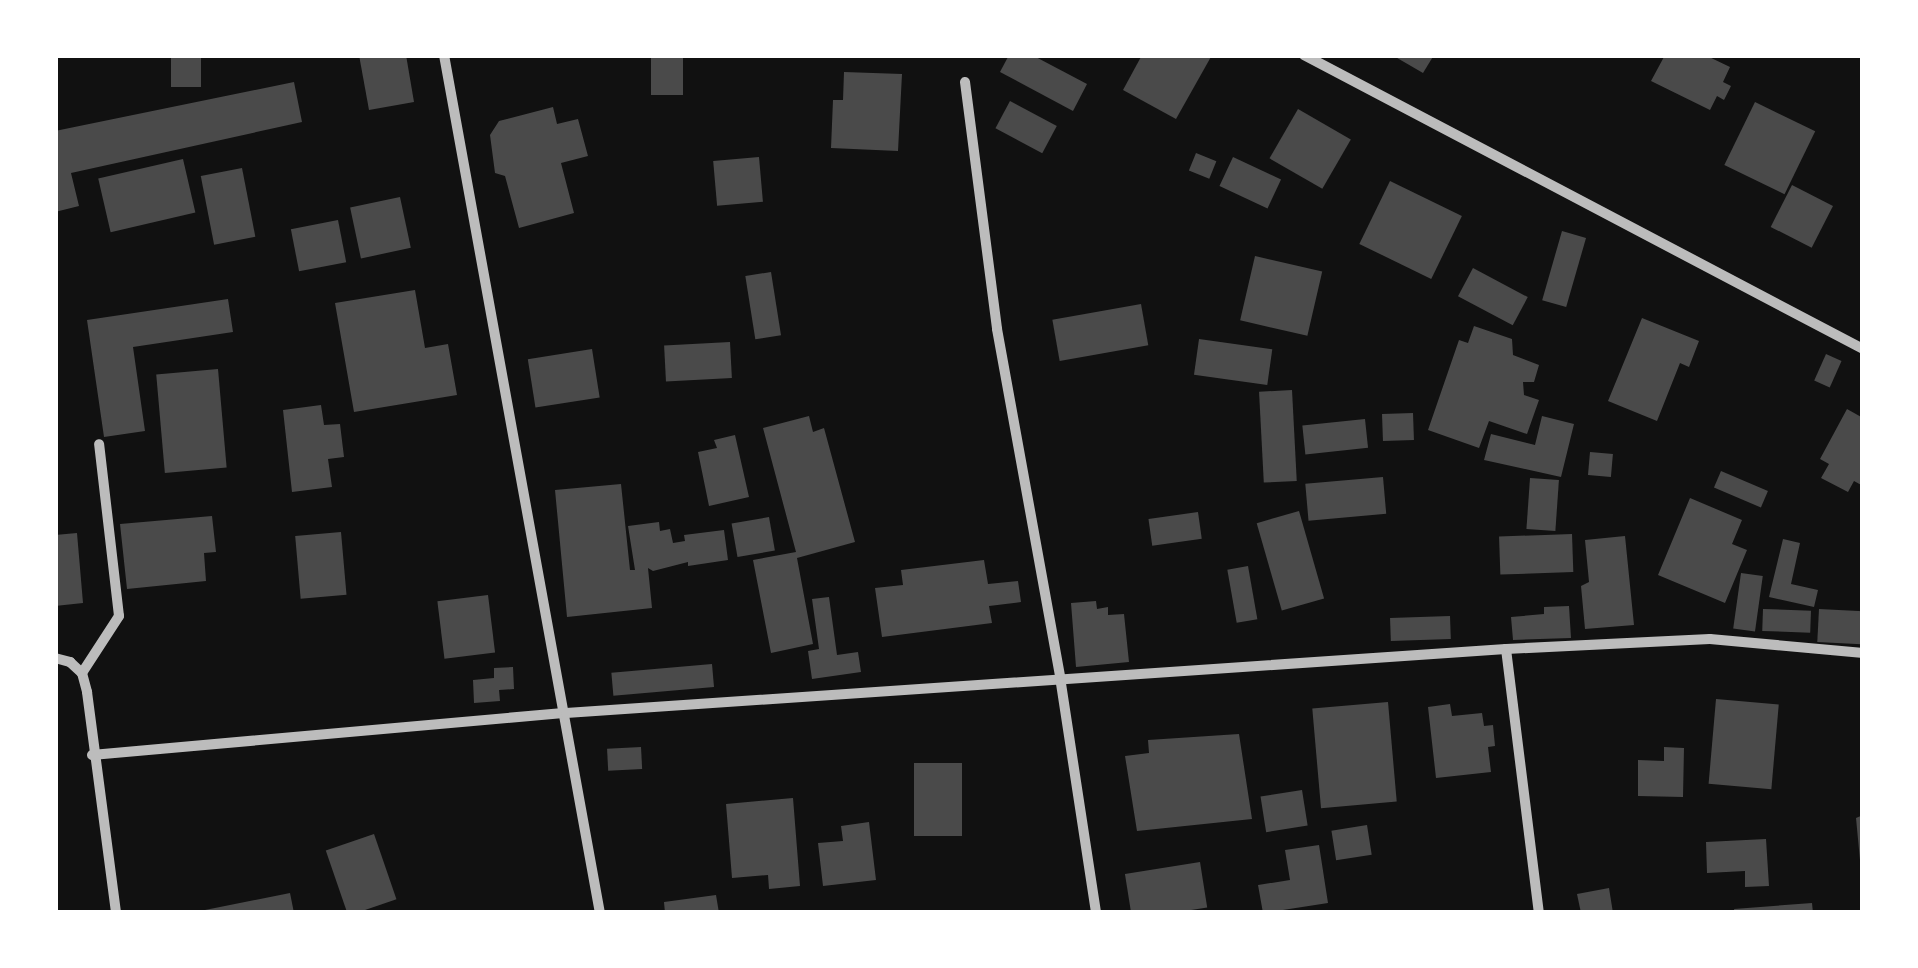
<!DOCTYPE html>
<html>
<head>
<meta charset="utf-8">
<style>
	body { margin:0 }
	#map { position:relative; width:1918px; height:968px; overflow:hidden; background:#111; font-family:"Space Grotesk",sans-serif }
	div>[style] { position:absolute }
	.building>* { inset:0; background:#4a4a4a; transform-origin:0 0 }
	.minor>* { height:10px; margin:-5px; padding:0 5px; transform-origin:5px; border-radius:5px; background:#bcbcbc }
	span { translate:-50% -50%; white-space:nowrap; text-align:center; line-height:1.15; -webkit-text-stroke:9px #fff; paint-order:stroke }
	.frame { position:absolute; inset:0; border:58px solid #fff; pointer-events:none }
</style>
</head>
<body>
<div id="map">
	<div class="building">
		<i style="left:171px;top:55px;width:30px;height:32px"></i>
		<i style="clip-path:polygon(359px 55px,406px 55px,414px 102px,369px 110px)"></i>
		<i style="left:651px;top:55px;width:32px;height:40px"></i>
		<i style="clip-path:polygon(1009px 55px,1032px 55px,1087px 84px,1073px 111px,1000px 72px)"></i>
		<i style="clip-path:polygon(1142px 55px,1212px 55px,1176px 119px,1123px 90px)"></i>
		<i style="clip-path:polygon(1392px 55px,1434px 55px,1423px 73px)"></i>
		<i style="clip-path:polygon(1665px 55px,1705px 55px,1730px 67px,1723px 82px,1731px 86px,1724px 100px,1717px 96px,1710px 110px,1651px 81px)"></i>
		<i style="clip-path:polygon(844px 72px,902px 74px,898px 151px,831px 148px,833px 100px,843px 100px)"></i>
		<i style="clip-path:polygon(294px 82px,302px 122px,71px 173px,79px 206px,55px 212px,55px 131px)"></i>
		<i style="left:1010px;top:101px;width:53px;height:31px;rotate:28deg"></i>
		<i style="left:1755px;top:102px;width:67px;height:70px;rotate:26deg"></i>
		<i style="clip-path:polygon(553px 107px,557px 124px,578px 119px,588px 156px,561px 163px,574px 213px,519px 228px,505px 176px,495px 173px,490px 135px,499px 121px)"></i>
		<i style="left:1298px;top:109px;width:61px;height:57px;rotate:30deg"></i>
		<i style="left:1196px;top:153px;width:22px;height:19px;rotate:22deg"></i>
		<i style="left:759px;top:157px;width:45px;height:46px;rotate:85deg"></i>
		<i style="left:1233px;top:157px;width:53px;height:32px;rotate:25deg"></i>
		<i style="left:183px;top:159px;width:55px;height:87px;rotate:77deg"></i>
		<i style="left:242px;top:168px;width:70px;height:42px;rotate:79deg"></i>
		<i style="left:1390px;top:181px;width:80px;height:70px;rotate:26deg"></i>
		<i style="left:1792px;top:185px;width:46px;height:47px;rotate:27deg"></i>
		<i style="left:400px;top:197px;width:52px;height:51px;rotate:78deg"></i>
		<i style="left:338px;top:220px;width:43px;height:48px;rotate:79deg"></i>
		<i style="left:1562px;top:231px;width:25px;height:72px;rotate:16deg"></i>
		<i style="left:1255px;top:256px;width:69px;height:66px;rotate:13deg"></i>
		<i style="left:1473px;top:268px;width:62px;height:32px;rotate:28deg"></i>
		<i style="left:771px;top:272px;width:64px;height:26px;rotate:81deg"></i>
		<i style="clip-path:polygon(415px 290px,425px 348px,448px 344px,457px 395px,354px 412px,335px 303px)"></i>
		<i style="clip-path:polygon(228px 299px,233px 332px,133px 347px,145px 431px,104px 437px,87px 320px)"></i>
		<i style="left:1141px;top:304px;width:42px;height:90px;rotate:80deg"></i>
		<i style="clip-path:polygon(1642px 318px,1699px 341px,1689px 367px,1680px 363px,1657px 421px,1608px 401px)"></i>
		<i style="clip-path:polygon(1474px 326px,1512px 339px,1513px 355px,1539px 365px,1534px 382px,1523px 382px,1524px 395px,1539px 400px,1527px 434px,1489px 421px,1479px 448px,1428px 430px,1459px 340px,1468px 343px)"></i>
		<i style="left:1199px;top:339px;width:74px;height:36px;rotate:8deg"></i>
		<i style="left:730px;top:342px;width:36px;height:66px;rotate:87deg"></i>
		<i style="left:592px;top:349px;width:49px;height:65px;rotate:81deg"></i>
		<i style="left:1826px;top:354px;width:17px;height:29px;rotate:24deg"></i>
		<i style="left:218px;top:369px;width:99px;height:62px;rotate:85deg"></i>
		<i style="left:1292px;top:390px;width:91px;height:33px;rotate:87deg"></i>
		<i style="clip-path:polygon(321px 405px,324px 425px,340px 424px,344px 457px,328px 459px,332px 487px,292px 492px,283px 410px)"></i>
		<i style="clip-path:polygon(1847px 409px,1863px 418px,1863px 486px,1854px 481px,1848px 492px,1821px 478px,1829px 464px,1820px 459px)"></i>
		<i style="left:1413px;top:413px;width:27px;height:31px;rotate:88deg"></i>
		<i style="clip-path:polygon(809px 416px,813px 432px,824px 428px,855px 542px,797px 558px,813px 644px,771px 653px,753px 560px,796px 552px,763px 428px)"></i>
		<i style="clip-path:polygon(1542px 416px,1574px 424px,1561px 477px,1484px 460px,1491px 434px,1535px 445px)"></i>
		<i style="left:1365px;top:419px;width:29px;height:63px;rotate:84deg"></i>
		<i style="clip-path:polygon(735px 435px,749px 497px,709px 506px,698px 452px,717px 448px,714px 440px)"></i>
		<i style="left:1590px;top:452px;width:23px;height:23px;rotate:5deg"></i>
		<i style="left:1721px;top:471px;width:51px;height:18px;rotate:23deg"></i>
		<i style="left:1383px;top:477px;width:37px;height:78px;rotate:85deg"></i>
		<i style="left:1530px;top:478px;width:29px;height:51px;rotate:4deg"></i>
		<i style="clip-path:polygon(621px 484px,630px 570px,635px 570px,628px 526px,659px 522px,660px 531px,670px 529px,673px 543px,685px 541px,684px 535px,724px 530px,728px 560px,688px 566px,688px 562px,653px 571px,648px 568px,652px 608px,567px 617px,555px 490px)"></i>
		<i style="clip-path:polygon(1690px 498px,1742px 520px,1732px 544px,1747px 550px,1725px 603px,1658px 575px)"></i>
		<i style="left:1299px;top:511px;width:91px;height:44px;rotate:74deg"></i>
		<i style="left:1198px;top:512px;width:27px;height:50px;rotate:82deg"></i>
		<i style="clip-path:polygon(212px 516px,216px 552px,204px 553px,206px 581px,127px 589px,120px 524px)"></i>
		<i style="left:769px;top:517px;width:34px;height:38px;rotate:80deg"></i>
		<i style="left:341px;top:532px;width:63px;height:46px;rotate:85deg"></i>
		<i style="clip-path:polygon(77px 533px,83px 603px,55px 606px,55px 535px)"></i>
		<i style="left:1572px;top:534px;width:38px;height:73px;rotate:88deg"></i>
		<i style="clip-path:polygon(1625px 536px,1634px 625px,1585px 629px,1581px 586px,1589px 582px,1585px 540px)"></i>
		<i style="clip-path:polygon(1783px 539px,1800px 543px,1791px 584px,1818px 590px,1814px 607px,1769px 597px)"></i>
		<i style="clip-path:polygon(984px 560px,988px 584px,1018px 581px,1021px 602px,989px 606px,992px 623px,882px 637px,875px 588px,903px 585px,901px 570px)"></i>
		<i style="left:1248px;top:566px;width:54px;height:21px;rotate:80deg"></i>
		<i style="left:1741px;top:573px;width:22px;height:56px;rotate:8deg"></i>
		<i style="left:488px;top:595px;width:58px;height:51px;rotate:83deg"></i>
		<i style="clip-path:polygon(829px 597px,837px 655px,858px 652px,861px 672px,812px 679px,808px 651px,819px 649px,812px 599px)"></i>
		<i style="clip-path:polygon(1096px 601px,1097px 609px,1108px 607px,1108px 615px,1124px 614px,1129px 662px,1076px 667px,1071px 603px)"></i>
		<i style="clip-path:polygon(1569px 606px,1571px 638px,1513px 640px,1511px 617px,1544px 614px,1544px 607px)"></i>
		<i style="left:1763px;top:609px;width:48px;height:22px;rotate:2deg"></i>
		<i style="left:1819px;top:609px;width:44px;height:33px;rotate:3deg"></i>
		<i style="left:1450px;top:616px;width:23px;height:60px;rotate:88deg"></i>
		<i style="left:712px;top:664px;width:23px;height:101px;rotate:85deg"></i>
		<i style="clip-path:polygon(513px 667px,514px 689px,499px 690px,500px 701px,474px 703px,473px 680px,494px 678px,494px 668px)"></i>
		<i style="left:1716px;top:699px;width:63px;height:85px;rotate:5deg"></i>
		<i style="left:1388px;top:702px;width:100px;height:76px;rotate:85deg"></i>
		<i style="clip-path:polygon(1450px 704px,1452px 716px,1482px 713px,1484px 726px,1493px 725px,1495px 746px,1488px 747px,1491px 772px,1436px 778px,1428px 707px)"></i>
		<i style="clip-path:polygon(1239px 734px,1252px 819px,1137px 831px,1125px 756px,1149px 753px,1148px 740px)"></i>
		<i style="left:641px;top:747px;width:22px;height:34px;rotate:87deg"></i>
		<i style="clip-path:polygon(1664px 747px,1684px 748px,1683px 797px,1638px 796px,1638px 760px,1664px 761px)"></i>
		<i style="left:914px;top:763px;width:48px;height:73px"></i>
		<i style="left:1302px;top:790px;width:36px;height:42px;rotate:81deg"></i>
		<i style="clip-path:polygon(793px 798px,800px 886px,769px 889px,768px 875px,732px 878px,726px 804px)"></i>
		<i style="clip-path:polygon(1863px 815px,1863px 860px,1860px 860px,1856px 818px)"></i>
		<i style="clip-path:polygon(869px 822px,876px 880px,823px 886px,818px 843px,843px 841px,841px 826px)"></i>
		<i style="left:1367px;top:825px;width:30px;height:36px;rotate:81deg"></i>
		<i style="left:374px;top:834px;width:69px;height:51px;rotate:71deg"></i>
		<i style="clip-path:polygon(1766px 839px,1769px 886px,1745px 887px,1745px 871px,1707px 873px,1706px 842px)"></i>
		<i style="clip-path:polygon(1319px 845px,1328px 903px,1263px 913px,1258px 885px,1290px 880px,1285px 850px)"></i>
		<i style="left:1200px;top:862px;width:46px;height:76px;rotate:81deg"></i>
		<i style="clip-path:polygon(1609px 888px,1613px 913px,1581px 913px,1577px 894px)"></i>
		<i style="clip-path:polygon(290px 893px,294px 913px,200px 913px,200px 911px)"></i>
		<i style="clip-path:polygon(716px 895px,719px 913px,665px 913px,664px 902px)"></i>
		<i style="clip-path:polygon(1812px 903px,1813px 913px,1735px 913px,1734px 909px)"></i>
	</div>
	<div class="minor">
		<i style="left:444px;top:55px;width:872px;rotate:79.7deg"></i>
		<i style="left:1304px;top:55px;width:632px;rotate:27.74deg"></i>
		<i style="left:965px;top:82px;width:249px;rotate:82.6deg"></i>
		<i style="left:997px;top:329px;width:354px;rotate:79.7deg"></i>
		<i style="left:1060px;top:677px;width:239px;rotate:81.3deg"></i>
		<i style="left:1506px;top:649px;width:266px;rotate:82.9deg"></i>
		<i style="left:55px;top:658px;width:16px;rotate:15deg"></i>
		<i style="left:70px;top:662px;width:16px;rotate:43deg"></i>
		<i style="left:82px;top:673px;width:20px;rotate:75deg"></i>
		<i style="left:87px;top:692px;width:223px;rotate:82.5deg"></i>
		<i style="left:82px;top:673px;width:68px;rotate:-57deg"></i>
		<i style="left:119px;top:616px;width:173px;rotate:-96.6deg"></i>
		<i style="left:92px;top:755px;width:476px;rotate:-5.1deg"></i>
		<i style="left:566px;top:713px;width:942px;rotate:-3.89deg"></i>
		<i style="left:1506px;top:649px;width:204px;rotate:-2.8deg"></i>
		<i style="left:1710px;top:639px;width:154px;rotate:5.2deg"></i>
	</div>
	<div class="frame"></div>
</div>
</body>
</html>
